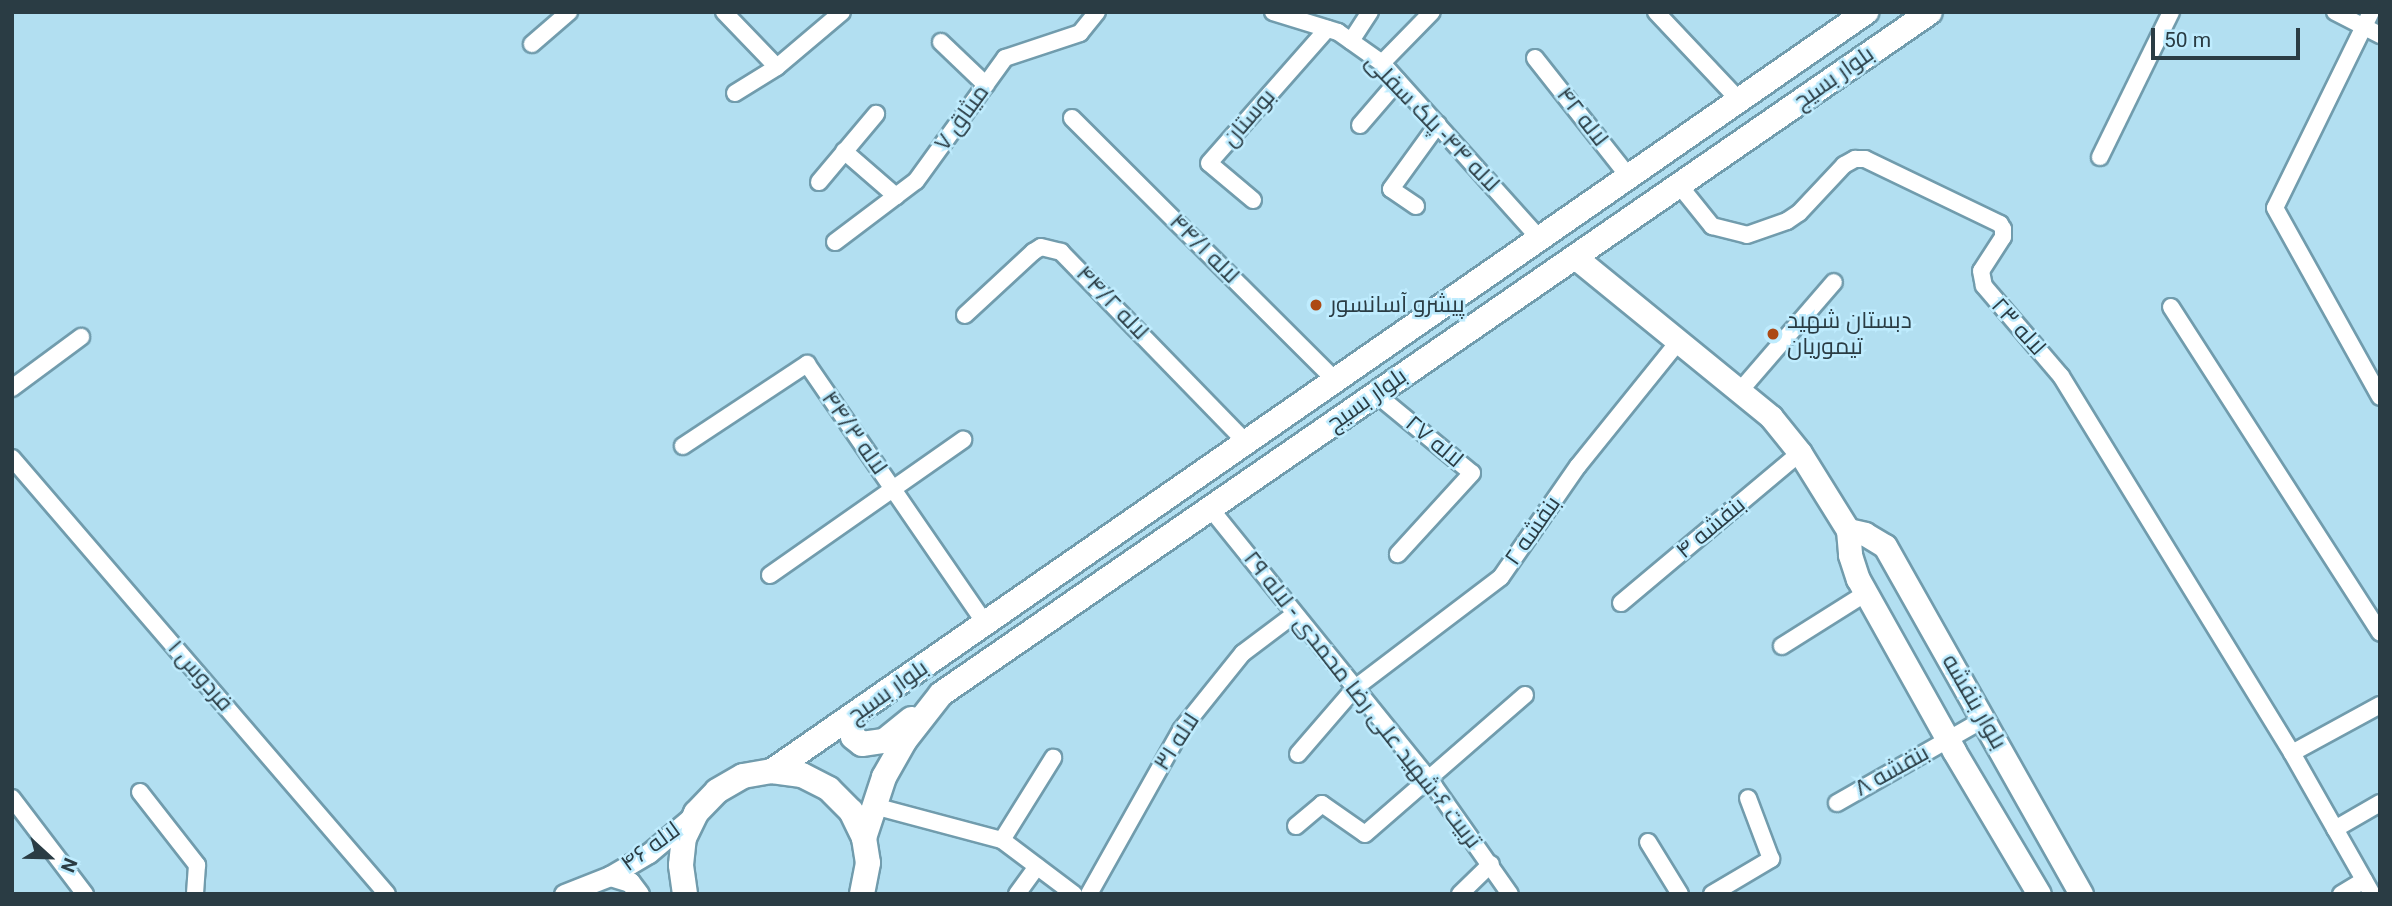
<!DOCTYPE html>
<html>
<head>
<meta charset="utf-8">
<style>
	body { margin:0 }
	#map { position:relative; width:2392px; height:906px; overflow:hidden; background:#b2dff1; font-family:Roboto,Cairo,sans-serif }
	div>[style] { position:absolute }
	.roads { filter:drop-shadow(2px 0 #719cad) drop-shadow(-2px 0 #719cad) drop-shadow(0 2px #719cad) drop-shadow(0 -2px #719cad) }
	.minor>* { height:16px; margin:-8px; padding:0 8px; transform-origin:8px; border-radius:8px; background:#fff }
	.tertiary>* { height:19px; margin:-9.5px; padding:0 9.5px; transform-origin:9.5px; border-radius:9.5px; background:#fff }
	.secondary>* { height:23px; margin:-11.5px; padding:0 11.5px; transform-origin:11.5px; border-radius:11.5px; background:#fff }
	.primary>* { height:24px; margin:-12px; padding:0 12px; transform-origin:12px; border-radius:12px; background:#fff }
	.dots>* { width:19px; height:19px; translate:-50% -50%; box-sizing:border-box; border:4px solid #bfecfe; border-radius:50% }
	span { translate:-50% -50%; white-space:nowrap; text-align:center; line-height:1.15; -webkit-text-stroke:5px #bfecfe; paint-order:stroke }
	.street-label { font-size:23px; color:#2a3c44 }
	.poi-label { font-size:23px; color:#2a3c44 }
	.left { translate:0 -50%; text-align:left }
	.frame { position:absolute; inset:0; border:14px solid #2a3c44; pointer-events:none }
	.north { position:absolute; left:14px; top:822px; width:70px; height:70px; -webkit-text-stroke:5px #bfecfe; paint-order:stroke; rotate:112deg; font-size:19px; font-weight:700; line-height:28px; text-align:center; color:#2a3c44 }
	.north::after { content:''; display:block; margin:auto; width:24px; height:32px; background:#2a3c44; clip-path:polygon(50% 0,100% 100%,50% 72%,0 100%) }
	.scale { position:absolute; left:2151px; top:28px; width:149px; height:32px; box-sizing:border-box; border:4px solid #2a3c44; border-top:0; padding-left:9px; font-size:21px; line-height:24px; white-space:nowrap; color:#2a3c44; -webkit-text-stroke:5px #bfecfe; paint-order:stroke }
</style>
</head>
<body>
<div id="map">
	<div class="roads">
		<div class="minor">
			<i style="left:724px;top:12px;width:76px;rotate:46.1deg"></i>
			<i style="left:777px;top:67px;width:85px;rotate:-40.2deg"></i>
			<i style="left:1273px;top:12px;width:68px;rotate:17.1deg"></i>
			<i style="left:1338px;top:32px;width:54px;rotate:35.2deg"></i>
			<i style="left:1382px;top:63px;width:237px;rotate:48.1deg"></i>
			<i style="left:1656px;top:12px;width:121px;rotate:46.7deg"></i>
			<i style="left:2335px;top:12px;width:51px;rotate:27.1deg"></i>
			<i style="left:2371px;top:12px;width:218px;rotate:116.1deg"></i>
			<i style="left:2275px;top:208px;width:216px;rotate:60.9deg"></i>
			<i style="left:1351px;top:41px;width:35px;rotate:-57deg"></i>
			<i style="left:941px;top:42px;width:62px;rotate:43.7deg"></i>
			<i style="left:532px;top:44px;width:49px;rotate:-40.9deg"></i>
			<i style="left:1535px;top:58px;width:152px;rotate:51.7deg"></i>
			<i style="left:1382px;top:63px;width:71px;rotate:-45.6deg"></i>
			<i style="left:735px;top:93px;width:49px;rotate:-31.8deg"></i>
			<i style="left:1072px;top:118px;width:373px;rotate:44.9deg"></i>
			<i style="left:1360px;top:125px;width:58px;rotate:-49.2deg"></i>
			<i style="left:844px;top:151px;width:69px;rotate:40.9deg"></i>
			<i style="left:2100px;top:157px;width:161px;rotate:-63.9deg"></i>
			<i style="left:819px;top:182px;width:89px;rotate:-50deg"></i>
			<i style="left:1679px;top:185px;width:53px;rotate:51.2deg"></i>
			<i style="left:1712px;top:226px;width:36px;rotate:14deg"></i>
			<i style="left:1747px;top:235px;width:42px;rotate:-19.3deg"></i>
			<i style="left:1787px;top:221px;width:14px;rotate:-34deg"></i>
			<i style="left:1799px;top:213px;width:66px;rotate:-46.8deg"></i>
			<i style="left:1844px;top:165px;width:13px;rotate:-29deg"></i>
			<i style="left:1855px;top:159px;width:10px"></i>
			<i style="left:1865px;top:159px;width:150px;rotate:25.7deg"></i>
			<i style="left:2000px;top:224px;width:6px;rotate:59deg"></i>
			<i style="left:2003px;top:229px;width:8px;rotate:90deg"></i>
			<i style="left:2003px;top:237px;width:40px;rotate:122.9deg"></i>
			<i style="left:1981px;top:271px;width:15px;rotate:79deg"></i>
			<i style="left:1984px;top:286px;width:118px;rotate:49.5deg"></i>
			<i style="left:2061px;top:376px;width:442px;rotate:58.5deg"></i>
			<i style="left:2292px;top:753px;width:162px;rotate:60.4deg"></i>
			<i style="left:1253px;top:200px;width:57px;rotate:-139.9deg"></i>
			<i style="left:1209px;top:163px;width:179px;rotate:-48.6deg"></i>
			<i style="left:1416px;top:206px;width:30px;rotate:-146deg"></i>
			<i style="left:1391px;top:189px;width:80px;rotate:-54.1deg"></i>
			<i style="left:835px;top:242px;width:101px;rotate:-37deg"></i>
			<i style="left:916px;top:181px;width:152px;rotate:-54.1deg"></i>
			<i style="left:1005px;top:58px;width:79px;rotate:-18.4deg"></i>
			<i style="left:1080px;top:33px;width:27px;rotate:-51deg"></i>
			<i style="left:2171px;top:307px;width:387px;rotate:57.3deg"></i>
			<i style="left:965px;top:315px;width:93px;rotate:-42.8deg"></i>
			<i style="left:1033px;top:252px;width:9px;rotate:-32deg"></i>
			<i style="left:1041px;top:247px;width:21px;rotate:14deg"></i>
			<i style="left:1061px;top:252px;width:265px;rotate:45.8deg"></i>
			<i style="left:12px;top:388px;width:86px;rotate:-36.5deg"></i>
			<i style="left:1739px;top:392px;width:145px;rotate:-49.2deg"></i>
			<i style="left:1376px;top:394px;width:124px;rotate:39.5deg"></i>
			<i style="left:1472px;top:473px;width:110px;rotate:132.4deg"></i>
			<i style="left:683px;top:446px;width:149px;rotate:-33.5deg"></i>
			<i style="left:807px;top:364px;width:316px;rotate:55.5deg"></i>
			<i style="left:12px;top:458px;width:575px;rotate:49.3deg"></i>
			<i style="left:1210px;top:508px;width:357px;rotate:51.1deg"></i>
			<i style="left:1434px;top:786px;width:132px;rotate:54.9deg"></i>
			<i style="left:770px;top:575px;width:236px;rotate:-35deg"></i>
			<i style="left:1621px;top:603px;width:234px;rotate:-40deg"></i>
			<i style="left:1782px;top:646px;width:99px;rotate:-32.2deg"></i>
			<i style="left:2292px;top:753px;width:100px;rotate:-28.6deg"></i>
			<i style="left:1298px;top:754px;width:87px;rotate:-49.2deg"></i>
			<i style="left:1355px;top:688px;width:183px;rotate:-37.2deg"></i>
			<i style="left:1501px;top:577px;width:135px;rotate:-55.3deg"></i>
			<i style="left:1578px;top:466px;width:159px;rotate:-51.1deg"></i>
			<i style="left:140px;top:792px;width:93px;rotate:52deg"></i>
			<i style="left:197px;top:865px;width:29px;rotate:94deg"></i>
			<i style="left:12px;top:798px;width:121px;rotate:52.8deg"></i>
			<i style="left:1837px;top:803px;width:169px;rotate:-29.7deg"></i>
			<i style="left:874px;top:806px;width:132px;rotate:14.9deg"></i>
			<i style="left:1002px;top:840px;width:90px;rotate:36.9deg"></i>
			<i style="left:1296px;top:826px;width:34px;rotate:-40deg"></i>
			<i style="left:1322px;top:804px;width:52px;rotate:34.9deg"></i>
			<i style="left:1365px;top:834px;width:212px;rotate:-41deg"></i>
			<i style="left:2335px;top:829px;width:52px;rotate:-30deg"></i>
			<i style="left:1002px;top:840px;width:97px;rotate:-58.1deg"></i>
			<i style="left:1648px;top:842px;width:61px;rotate:58.4deg"></i>
			<i style="left:1017px;top:894px;width:34px;rotate:-54deg"></i>
			<i style="left:1089px;top:894px;width:188px;rotate:-60.7deg"></i>
			<i style="left:1181px;top:730px;width:99px;rotate:-51.2deg"></i>
			<i style="left:1243px;top:653px;width:65px;rotate:-36.9deg"></i>
			<i style="left:1460px;top:894px;width:43px;rotate:-44.1deg"></i>
			<i style="left:1712px;top:894px;width:69px;rotate:-30.7deg"></i>
			<i style="left:1771px;top:859px;width:65px;rotate:-110.7deg"></i>
			<i style="left:2341px;top:894px;width:27px;rotate:-31deg"></i>
		</div>
		<div class="tertiary">
			<i style="left:610px;top:876px;width:21px;rotate:17deg"></i>
			<i style="left:630px;top:882px;width:15px;rotate:53deg"></i>
			<i style="left:564px;top:894px;width:49px;rotate:-21.4deg"></i>
			<i style="left:610px;top:876px;width:45px;rotate:-30.5deg"></i>
			<i style="left:649px;top:853px;width:57px;rotate:-40.1deg"></i>
		</div>
		<div class="secondary">
			<i style="left:1575px;top:257px;width:253px;rotate:39.2deg"></i>
			<i style="left:1771px;top:417px;width:46px;rotate:51.1deg"></i>
			<i style="left:1800px;top:453px;width:91px;rotate:58.1deg"></i>
			<i style="left:1848px;top:530px;width:25px;rotate:85deg"></i>
			<i style="left:1850px;top:555px;width:25px;rotate:72deg"></i>
			<i style="left:1858px;top:579px;width:197px;rotate:60.8deg"></i>
			<i style="left:1954px;top:751px;width:166px;rotate:59.3deg"></i>
			<i style="left:1848px;top:530px;width:17px;rotate:13deg"></i>
			<i style="left:1865px;top:534px;width:23px;rotate:31deg"></i>
			<i style="left:1885px;top:546px;width:399px;rotate:60.6deg"></i>
		</div>
		<div class="primary">
			<i style="left:849px;top:719px;width:18px;rotate:77deg"></i>
			<i style="left:853px;top:737px;width:11px;rotate:38deg"></i>
			<i style="left:862px;top:744px;width:22px;rotate:-8deg"></i>
			<i style="left:884px;top:741px;width:35px;rotate:-39deg"></i>
			<i style="left:772px;top:771px;width:1332px;rotate:-34.75deg"></i>
			<i style="left:864px;top:838px;width:64px;rotate:-71.8deg"></i>
			<i style="left:884px;top:777px;width:43px;rotate:-60.4deg"></i>
			<i style="left:905px;top:740px;width:58px;rotate:-52deg"></i>
			<i style="left:941px;top:694px;width:1201px;rotate:-34.59deg"></i>
			<i style="left:685px;top:894px;width:29px;rotate:-98deg"></i>
			<i style="left:681px;top:865px;width:27px;rotate:-84deg"></i>
			<i style="left:684px;top:838px;width:28px;rotate:-64deg"></i>
			<i style="left:696px;top:813px;width:30px;rotate:-46deg"></i>
			<i style="left:717px;top:791px;width:30px;rotate:-30deg"></i>
			<i style="left:743px;top:776px;width:29px;rotate:-10deg"></i>
			<i style="left:772px;top:771px;width:30px;rotate:8deg"></i>
			<i style="left:802px;top:775px;width:30px;rotate:27deg"></i>
			<i style="left:829px;top:789px;width:31px;rotate:45deg"></i>
			<i style="left:851px;top:811px;width:30px;rotate:64deg"></i>
			<i style="left:864px;top:838px;width:25px;rotate:81deg"></i>
			<i style="left:868px;top:863px;width:32px;rotate:101deg"></i>
		</div>
	</div>
	<div class="dots">
		<i style="left:1316px;top:305px;background:#ad4a14"></i>
		<i style="left:1773px;top:334px;background:#ad4a14"></i>
	</div>
	<div class="street-label">
		<span style="left:1834px;top:78px;rotate:-35deg">بلوار بسیج</span>
		<span style="left:1582px;top:117px;rotate:52deg">لاله ۴۲</span>
		<span style="left:962px;top:118px;rotate:-54deg">میثاق ۷</span>
		<span style="left:1249px;top:118px;rotate:-49deg">بوستان</span>
		<span style="left:1432px;top:123px;rotate:46deg">لاله ۴۴- پلک سفلی</span>
		<span style="left:1204px;top:249px;rotate:45deg">لاله ۴۴/۱</span>
		<span style="left:1112px;top:303px;rotate:46deg">لاله ۴۴/۲</span>
		<span style="left:2018px;top:327px;rotate:48deg">لاله ۲۳</span>
		<span style="left:1367px;top:400px;rotate:-35deg">بلوار بسیج</span>
		<span style="left:854px;top:433px;rotate:55deg">لاله ۴۴/۳</span>
		<span style="left:1434px;top:442px;rotate:40deg">لاله ۲۷</span>
		<span style="left:1711px;top:528px;rotate:-40deg">بنفشه ۴</span>
		<span style="left:1533px;top:531px;rotate:-55deg">بنفشه ۲</span>
		<span style="left:200px;top:676px;rotate:49deg">فردوس ۱</span>
		<span style="left:888px;top:692px;rotate:-35deg">بلوار بسیج</span>
		<span style="left:1362px;top:700px;rotate:52deg">تربیت ۶-شهید علی رضا محمدی - لاله ۲۹</span>
		<span style="left:1974px;top:702px;rotate:60deg">بلوار بنفشه</span>
		<span style="left:1177px;top:742px;rotate:-57deg">لاله ۳۱</span>
		<span style="left:1892px;top:771px;rotate:-29deg">بنفشه ۸</span>
		<span style="left:651px;top:847px;rotate:-36deg">لاله ۴۶</span>
	</div>
	<div class="poi-label">
		<span class="left" style="left:1330px;top:305px">پیشرو آسانسور</span>
		<span class="left" style="left:1787px;top:334px">دبستان شهید<br>تیموریان</span>
	</div>
	<div class="frame"></div>
	<div class="north">N</div>
	<div class="scale">50 m</div>
</div>
</body>
</html>
